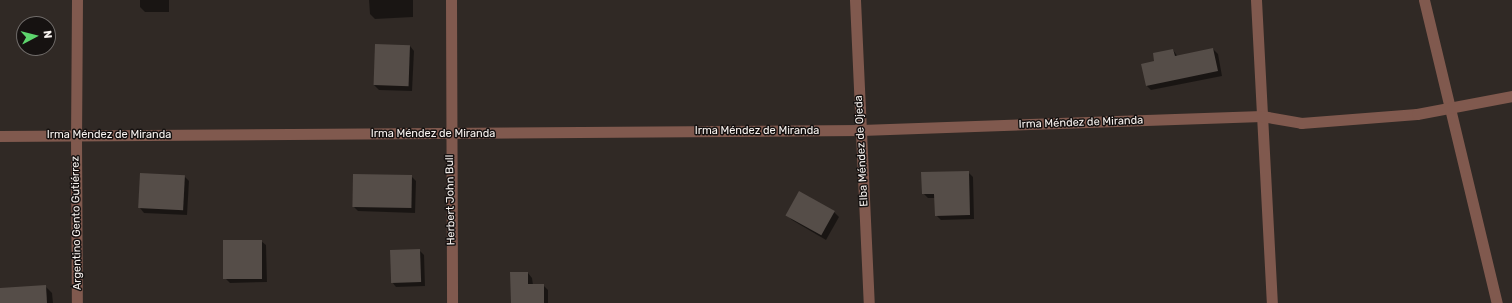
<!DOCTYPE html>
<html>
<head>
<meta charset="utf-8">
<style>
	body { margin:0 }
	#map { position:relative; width:1512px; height:303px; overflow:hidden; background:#302925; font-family:Rubik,sans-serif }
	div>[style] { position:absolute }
	.shadow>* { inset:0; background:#0007 }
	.building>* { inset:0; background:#554d48; transform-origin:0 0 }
	.minor>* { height:11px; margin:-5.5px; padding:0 5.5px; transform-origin:5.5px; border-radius:5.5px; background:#80594e }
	span { translate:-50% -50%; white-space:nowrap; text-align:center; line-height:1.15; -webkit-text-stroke:3px #161211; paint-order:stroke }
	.street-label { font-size:11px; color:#f8f3f0 }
	.north { position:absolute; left:16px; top:16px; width:40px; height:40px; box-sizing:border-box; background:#161211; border:1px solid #706c6a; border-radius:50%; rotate:83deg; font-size:11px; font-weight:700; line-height:16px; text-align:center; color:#f8f3f0 }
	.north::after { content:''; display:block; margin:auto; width:14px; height:18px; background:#5dd56d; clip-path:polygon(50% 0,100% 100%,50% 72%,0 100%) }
</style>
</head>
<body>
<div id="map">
	<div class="shadow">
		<i style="clip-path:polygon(140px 0,169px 0,169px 12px,145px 12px,140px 7px)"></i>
		<i style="clip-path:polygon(369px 0,413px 0,413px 17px,375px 19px,370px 14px)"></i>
		<i style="clip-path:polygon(410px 46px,414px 51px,412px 91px,379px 90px,374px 85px)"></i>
		<i style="clip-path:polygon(1213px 49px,1218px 54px,1222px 76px,1151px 90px,1146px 85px,1155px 62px,1173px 50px,1178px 57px)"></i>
		<i style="clip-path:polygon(968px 172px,973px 177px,974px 219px,941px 220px,936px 215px,935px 198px,928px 198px,923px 193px)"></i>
		<i style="clip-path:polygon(184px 176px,189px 181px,187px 215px,144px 213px,140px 208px)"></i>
		<i style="clip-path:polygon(411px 176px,416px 181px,415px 213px,358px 211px,353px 206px)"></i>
		<i style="clip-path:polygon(834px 212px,839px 217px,826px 240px,792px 220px,787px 215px)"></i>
		<i style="clip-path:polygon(261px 241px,266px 245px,267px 282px,230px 283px,225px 278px)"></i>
		<i style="clip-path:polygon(419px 250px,424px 255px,425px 286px,396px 287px,392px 282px)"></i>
		<i style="clip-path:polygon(528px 273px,532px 278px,533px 285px,543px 285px,548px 290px,548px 303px,512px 303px)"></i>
		<i style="clip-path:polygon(46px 287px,52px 293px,53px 303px,0 303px,0 289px)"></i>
	</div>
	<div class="building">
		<i style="left:375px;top:44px;width:35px;height:41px;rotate:2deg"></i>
		<i style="clip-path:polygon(1213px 48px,1218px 71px,1146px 86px,1141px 64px,1154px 61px,1153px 53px,1173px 49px,1175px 56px)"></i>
		<i style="clip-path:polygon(969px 171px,970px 215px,935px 216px,934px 194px,922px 194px,921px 172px)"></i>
		<i style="left:140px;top:173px;width:45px;height:35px;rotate:3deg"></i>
		<i style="left:353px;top:174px;width:59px;height:33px;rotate:1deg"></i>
		<i style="left:799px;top:191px;width:41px;height:28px;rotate:29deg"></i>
		<i style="left:223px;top:240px;width:39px;height:39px"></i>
		<i style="left:420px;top:249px;width:33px;height:30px;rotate:88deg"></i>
		<i style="clip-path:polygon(510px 272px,528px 272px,528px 284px,544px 284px,544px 303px,511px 303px)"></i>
		<i style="clip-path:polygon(46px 285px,47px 303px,0 303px,0 288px)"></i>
	</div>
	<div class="minor">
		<i style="left:77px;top:0;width:135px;rotate:90.4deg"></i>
		<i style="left:76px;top:135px;width:168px;rotate:89.7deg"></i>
		<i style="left:451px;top:0;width:303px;rotate:89.8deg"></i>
		<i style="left:855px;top:0;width:303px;rotate:87.4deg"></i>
		<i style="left:1256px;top:0;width:303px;rotate:87deg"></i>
		<i style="left:1424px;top:0;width:312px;rotate:76.5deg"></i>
		<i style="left:0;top:136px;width:861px;rotate:-0.4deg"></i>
		<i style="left:861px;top:130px;width:401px;rotate:-2deg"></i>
		<i style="left:1262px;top:116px;width:40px;rotate:10deg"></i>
		<i style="left:1301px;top:123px;width:116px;rotate:-4.4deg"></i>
		<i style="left:1417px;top:114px;width:97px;rotate:-10.7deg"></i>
	</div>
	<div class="street-label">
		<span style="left:1081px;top:123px;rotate:-2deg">Irma Méndez de Miranda</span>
		<span style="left:757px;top:131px">Irma Méndez de Miranda</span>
		<span style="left:433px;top:134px">Irma Méndez de Miranda</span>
		<span style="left:109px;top:135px">Irma Méndez de Miranda</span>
		<span style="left:862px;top:151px;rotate:-93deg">Elba Méndez de Ojeda</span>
		<span style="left:451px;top:200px;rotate:-91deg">Herbert John Bull</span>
		<span style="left:77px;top:223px;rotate:-91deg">Argentino Gento Gutiérrez</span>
	</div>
	<div class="north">N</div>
</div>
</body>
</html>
